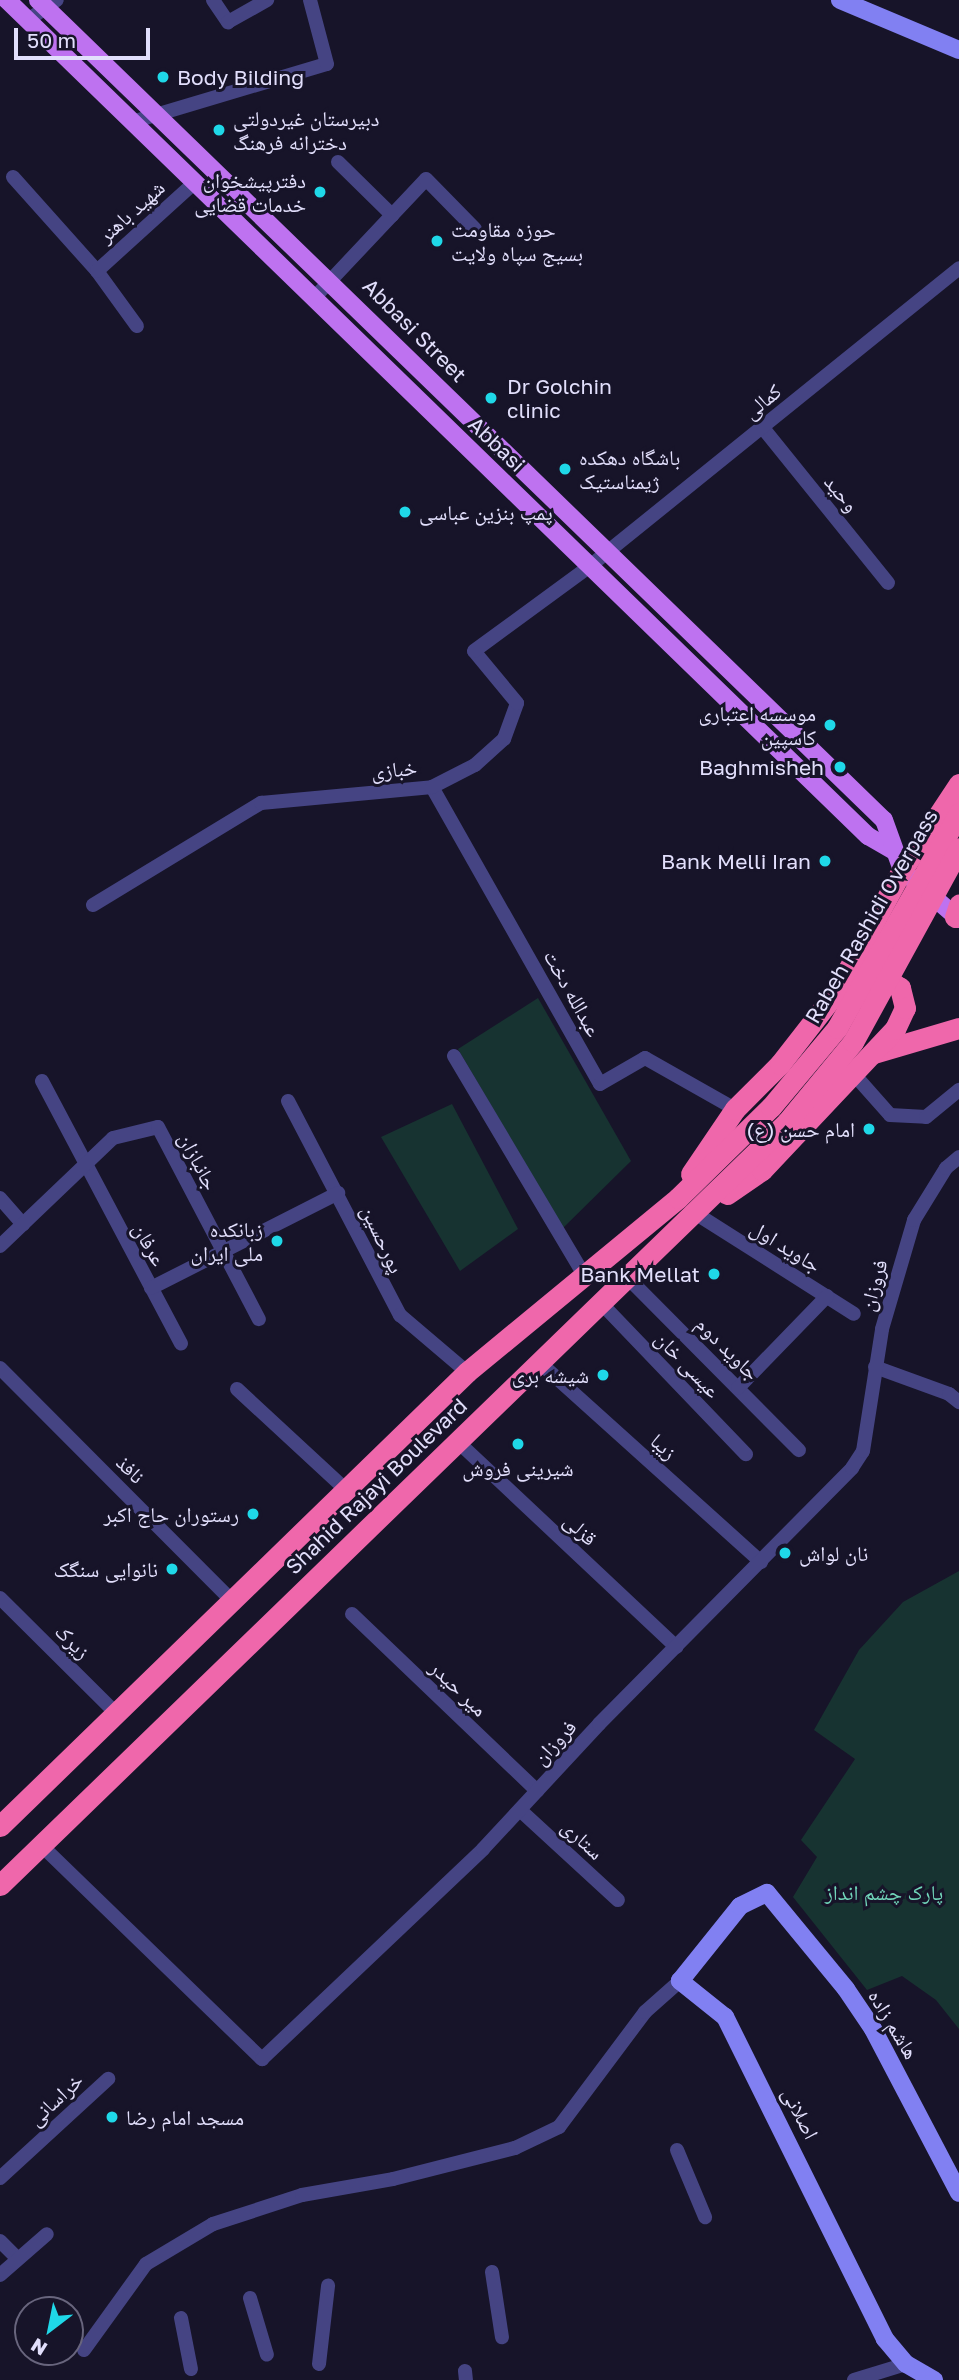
<!DOCTYPE html>
<html>
<head>
<meta charset="utf-8">
<style>
	body { margin:0 }
	#map { position:relative; width:959px; height:2380px; overflow:hidden; background:#171429; font-family:"Golos Text","Noto Naskh Arabic",sans-serif }
	div>[style] { position:absolute }
	.green>* { inset:0; background:#173331 }
	.street>* { height:14px; margin:-7px; padding:0 7px; transform-origin:7px; border-radius:7px; background:#454483 }
	.secondary>* { height:18px; margin:-9px; padding:0 9px; transform-origin:9px; border-radius:9px; background:#8180f2 }
	.primary>* { height:18px; margin:-9px; padding:0 9px; transform-origin:9px; border-radius:9px; background:#be72f0 }
	.highway>* { height:21px; margin:-10.5px; padding:0 10.5px; transform-origin:10.5px; border-radius:10.5px; background:#ef67ab }
	.highway-bridge>* { height:21px; margin:-10.5px; padding:0 10.5px; transform-origin:10.5px; border-radius:10.5px; background:#ef67ab }
	.dots>* { width:19px; height:19px; translate:-50% -50%; box-sizing:border-box; border:4px solid #171429; border-radius:50% }
	span { translate:-50% -50%; white-space:nowrap; text-align:center; line-height:1.15; -webkit-text-stroke:6px #171429; paint-order:stroke }
	.poi-label { font-size:21px; color:#e2dffc }
	.left { translate:0 -50%; text-align:left }
	.right { translate:-100% -50%; text-align:right }
	.street-label { font-size:21px; color:#e2dffc }
	.park-label { font-size:21px; color:#71d6ba }
	.north { position:absolute; left:14px; top:2296px; width:70px; height:70px; box-sizing:border-box; background:#171429; border:2px solid #68657d; border-radius:50%; rotate:212deg; font-size:19px; font-weight:700; line-height:28px; text-align:center; color:#e2dffc }
	.north::after { content:''; display:block; margin:auto; width:24px; height:32px; background:#1fd8e8; clip-path:polygon(50% 0,100% 100%,50% 72%,0 100%) }
	.scale { position:absolute; left:14px; top:28px; width:136px; height:32px; box-sizing:border-box; border:4px solid #e2dffc; border-top:0; padding-left:9px; font-size:21px; line-height:24px; white-space:nowrap; color:#e2dffc; -webkit-text-stroke:5px #171429; paint-order:stroke }
</style>
</head>
<body>
<div id="map">
	<div class="green">
		<i style="clip-path:polygon(538px 998px,631px 1161px,563px 1228px,458px 1049px)"></i>
		<i style="clip-path:polygon(452px 1104px,518px 1229px,460px 1271px,381px 1137px)"></i>
		<i style="clip-path:polygon(959px 1571px,959px 2029px,936px 2000px,902px 1976px,867px 1990px,793px 1897px,817px 1857px,801px 1840px,855px 1759px,814px 1730px,859px 1650px,903px 1602px)"></i>
	</div>
	<div class="street">
		<i style="left:213px;top:0;width:27px;rotate:56deg"></i>
		<i style="left:228px;top:22px;width:45px;rotate:-29.4deg"></i>
		<i style="left:28px;top:20px;width:35px;rotate:-35deg"></i>
		<i style="left:132px;top:122px;width:203px;rotate:-16.6deg"></i>
		<i style="left:327px;top:64px;width:66px;rotate:-104.9deg"></i>
		<i style="left:338px;top:162px;width:76px;rotate:44.5deg"></i>
		<i style="left:13px;top:177px;width:126px;rotate:48.2deg"></i>
		<i style="left:97px;top:271px;width:68px;rotate:54deg"></i>
		<i style="left:97px;top:271px;width:132px;rotate:-42.2deg"></i>
		<i style="left:314px;top:298px;width:163px;rotate:-46.7deg"></i>
		<i style="left:426px;top:179px;width:70px;rotate:45.6deg"></i>
		<i style="left:763px;top:428px;width:199px;rotate:51.1deg"></i>
		<i style="left:432px;top:787px;width:341px;rotate:60.5deg"></i>
		<i style="left:600px;top:1084px;width:52px;rotate:-30deg"></i>
		<i style="left:645px;top:1058px;width:103px;rotate:29.5deg"></i>
		<i style="left:93px;top:905px;width:197px;rotate:-31.3deg"></i>
		<i style="left:261px;top:803px;width:172px;rotate:-5.3deg"></i>
		<i style="left:432px;top:787px;width:48px;rotate:-27.1deg"></i>
		<i style="left:475px;top:765px;width:39px;rotate:-42deg"></i>
		<i style="left:504px;top:739px;width:38px;rotate:-70deg"></i>
		<i style="left:517px;top:703px;width:67px;rotate:-129.6deg"></i>
		<i style="left:474px;top:651px;width:144px;rotate:-36.2deg"></i>
		<i style="left:590px;top:566px;width:474px;rotate:-38.9deg"></i>
		<i style="left:454px;top:1056px;width:257px;rotate:59.3deg"></i>
		<i style="left:852px;top:1072px;width:57px;rotate:48.5deg"></i>
		<i style="left:890px;top:1115px;width:36px;rotate:3deg"></i>
		<i style="left:926px;top:1117px;width:43px;rotate:-39.3deg"></i>
		<i style="left:42px;top:1081px;width:297px;rotate:62.1deg"></i>
		<i style="left:288px;top:1101px;width:242px;rotate:62.4deg"></i>
		<i style="left:400px;top:1315px;width:88px;rotate:40.4deg"></i>
		<i style="left:0;top:1198px;width:35px;rotate:49deg"></i>
		<i style="left:695px;top:1213px;width:188px;rotate:32.4deg"></i>
		<i style="left:0;top:1246px;width:156px;rotate:-43.7deg"></i>
		<i style="left:113px;top:1138px;width:46px;rotate:-13.7deg"></i>
		<i style="left:158px;top:1127px;width:217px;rotate:62.3deg"></i>
		<i style="left:627px;top:1277px;width:244px;rotate:45.2deg"></i>
		<i style="left:151px;top:1288px;width:210px;rotate:-26.9deg"></i>
		<i style="left:600px;top:1302px;width:211px;rotate:46.2deg"></i>
		<i style="left:539px;top:1362px;width:299px;rotate:42deg"></i>
		<i style="left:875px;top:1367px;width:79px;rotate:20deg"></i>
		<i style="left:949px;top:1394px;width:13px;rotate:39deg"></i>
		<i style="left:0;top:1368px;width:329px;rotate:45.1deg"></i>
		<i style="left:738px;top:1388px;width:128px;rotate:-45.9deg"></i>
		<i style="left:237px;top:1389px;width:149px;rotate:42.8deg"></i>
		<i style="left:457px;top:1441px;width:301px;rotate:43.2deg"></i>
		<i style="left:0;top:1598px;width:163px;rotate:44.8deg"></i>
		<i style="left:352px;top:1614px;width:256px;rotate:43.7deg"></i>
		<i style="left:520px;top:1810px;width:133px;rotate:42.6deg"></i>
		<i style="left:41px;top:1845px;width:308px;rotate:44.1deg"></i>
		<i style="left:262px;top:2059px;width:305px;rotate:-43.5deg"></i>
		<i style="left:483px;top:1849px;width:171px;rotate:-47.1deg"></i>
		<i style="left:599px;top:1724px;width:360px;rotate:-45.3deg"></i>
		<i style="left:852px;top:1468px;width:20px;rotate:-57deg"></i>
		<i style="left:863px;top:1451px;width:123px;rotate:-81.1deg"></i>
		<i style="left:882px;top:1329px;width:114px;rotate:-73.6deg"></i>
		<i style="left:914px;top:1220px;width:61px;rotate:-58.4deg"></i>
		<i style="left:946px;top:1168px;width:17px;rotate:-40deg"></i>
		<i style="left:677px;top:2150px;width:73px;rotate:67.3deg"></i>
		<i style="left:0;top:2178px;width:147px;rotate:-42.5deg"></i>
		<i style="left:0;top:2241px;width:24px;rotate:45deg"></i>
		<i style="left:492px;top:2272px;width:66px;rotate:81.3deg"></i>
		<i style="left:0;top:2275px;width:62px;rotate:-41.1deg"></i>
		<i style="left:250px;top:2298px;width:59px;rotate:73.4deg"></i>
		<i style="left:181px;top:2318px;width:52px;rotate:78.9deg"></i>
		<i style="left:84px;top:2350px;width:106px;rotate:-54.2deg"></i>
		<i style="left:146px;top:2264px;width:78px;rotate:-30.8deg"></i>
		<i style="left:213px;top:2224px;width:94px;rotate:-18deg"></i>
		<i style="left:302px;top:2195px;width:92px;rotate:-10deg"></i>
		<i style="left:393px;top:2179px;width:126px;rotate:-14.3deg"></i>
		<i style="left:515px;top:2148px;width:49px;rotate:-25.5deg"></i>
		<i style="left:559px;top:2127px;width:144px;rotate:-53.2deg"></i>
		<i style="left:645px;top:2012px;width:47px;rotate:-41.5deg"></i>
		<i style="left:319px;top:2364px;width:79px;rotate:-83.4deg"></i>
		<i style="left:465px;top:2371px;width:9px;rotate:84deg"></i>
		<i style="left:854px;top:2380px;width:54px;rotate:-17.1deg"></i>
	</div>
	<div class="secondary">
		<i style="left:840px;top:0;width:129px;rotate:22.8deg"></i>
		<i style="left:934px;top:2380px;width:32px;rotate:-150deg"></i>
		<i style="left:906px;top:2364px;width:33px;rotate:-130deg"></i>
		<i style="left:885px;top:2339px;width:360px;rotate:-116.4deg"></i>
		<i style="left:725px;top:2017px;width:58px;rotate:-141.3deg"></i>
		<i style="left:680px;top:1981px;width:96px;rotate:-51.3deg"></i>
		<i style="left:740px;top:1906px;width:30px;rotate:-26deg"></i>
		<i style="left:767px;top:1893px;width:124px;rotate:50.5deg"></i>
		<i style="left:846px;top:1989px;width:48px;rotate:56deg"></i>
		<i style="left:873px;top:2029px;width:185px;rotate:62.3deg"></i>
	</div>
	<div class="primary">
		<i style="left:7px;top:0;width:1200px;rotate:44.16deg"></i>
		<i style="left:868px;top:836px;width:28px;rotate:30deg"></i>
		<i style="left:38px;top:0;width:1178px;rotate:44.11deg"></i>
		<i style="left:884px;top:820px;width:53px;rotate:70.2deg"></i>
		<i style="left:902px;top:870px;width:75px;rotate:40.7deg"></i>
	</div>
	<div class="highway">
		<i style="left:955px;top:917px;width:13px;rotate:-72deg"></i>
		<i style="left:874px;top:1053px;width:89px;rotate:-16.4deg"></i>
		<i style="left:691px;top:1174px;width:78px;rotate:-55.9deg"></i>
		<i style="left:735px;top:1109px;width:64px;rotate:-45deg"></i>
		<i style="left:780px;top:1064px;width:91px;rotate:-52.1deg"></i>
		<i style="left:836px;top:992px;width:139px;rotate:-61.6deg"></i>
		<i style="left:902px;top:870px;width:103px;rotate:-56.5deg"></i>
		<i style="left:727px;top:1194px;width:42px;rotate:-34.4deg"></i>
		<i style="left:762px;top:1170px;width:194px;rotate:-46.7deg"></i>
		<i style="left:895px;top:1029px;width:23px;rotate:-65deg"></i>
		<i style="left:905px;top:1008px;width:21px;rotate:-104deg"></i>
		<i style="left:900px;top:988px;width:34px;rotate:-146deg"></i>
		<i style="left:0;top:1826px;width:651px;rotate:-44.19deg"></i>
		<i style="left:467px;top:1372px;width:273px;rotate:-39.5deg"></i>
		<i style="left:678px;top:1198px;width:130px;rotate:-44.4deg"></i>
		<i style="left:0;top:1885px;width:1096px;rotate:-44.11deg"></i>
	</div>
	<div class="highway-bridge">
		<i style="left:771px;top:1107px;width:103px;rotate:-50.1deg"></i>
		<i style="left:837px;top:1028px;width:247px;rotate:-60.4deg"></i>
		<i style="left:787px;top:1122px;width:104px;rotate:-50.5deg"></i>
		<i style="left:853px;top:1042px;width:221px;rotate:-61.3deg"></i>
	</div>
	<div class="dots">
		<i style="left:163px;top:77px;background:#1fd8e8"></i>
		<i style="left:219px;top:130px;background:#1fd8e8"></i>
		<i style="left:320px;top:192px;background:#1fd8e8"></i>
		<i style="left:437px;top:241px;background:#1fd8e8"></i>
		<i style="left:491px;top:398px;background:#1fd8e8"></i>
		<i style="left:565px;top:469px;background:#1fd8e8"></i>
		<i style="left:405px;top:512px;background:#1fd8e8"></i>
		<i style="left:830px;top:725px;background:#1fd8e8"></i>
		<i style="left:840px;top:767px;background:#1fd8e8"></i>
		<i style="left:825px;top:861px;background:#1fd8e8"></i>
		<i style="left:869px;top:1129px;background:#1fd8e8"></i>
		<i style="left:277px;top:1241px;background:#1fd8e8"></i>
		<i style="left:714px;top:1274px;background:#1fd8e8"></i>
		<i style="left:603px;top:1375px;background:#1fd8e8"></i>
		<i style="left:518px;top:1444px;background:#1fd8e8"></i>
		<i style="left:253px;top:1514px;background:#1fd8e8"></i>
		<i style="left:785px;top:1553px;background:#1fd8e8"></i>
		<i style="left:172px;top:1569px;background:#1fd8e8"></i>
		<i style="left:112px;top:2117px;background:#1fd8e8"></i>
	</div>
	<div class="poi-label">
		<span class="left" style="left:177px;top:77px">Body Bilding</span>
		<span class="left" style="left:233px;top:130px">دبیرستان غیردولتی<br>دخترانه فرهنگ</span>
		<span class="right" style="left:306px;top:192px">دفترپیشخوان<br>خدمات قضایی</span>
		<span class="left" style="left:451px;top:241px">حوزه مقاومت<br>بسیج سپاه ولایت</span>
		<span class="left" style="left:507px;top:398px">Dr Golchin<br>clinic</span>
		<span class="left" style="left:579px;top:469px">باشگاه دهکده<br>ژیمناستیک</span>
		<span class="left" style="left:419px;top:512px">پمپ بنزین عباسی</span>
		<span class="right" style="left:816px;top:725px">موسسه اعتباری<br>کاسپین</span>
		<span class="right" style="left:824px;top:767px">Baghmisheh</span>
		<span class="right" style="left:811px;top:861px">Bank Melli Iran</span>
		<span class="right" style="left:855px;top:1129px">امام حسن (ع)</span>
		<span class="right" style="left:263px;top:1241px">زبانکده<br>ملی ایران</span>
		<span class="right" style="left:700px;top:1274px">Bank Mellat</span>
		<span class="right" style="left:589px;top:1375px">شیشه بری</span>
		<span style="left:518px;top:1468px">شیرینی فروش</span>
		<span class="right" style="left:239px;top:1514px">رستوران حاج اکبر</span>
		<span class="left" style="left:799px;top:1553px">نان لواش</span>
		<span class="right" style="left:158px;top:1569px">نانوایی سنگک</span>
		<span class="left" style="left:126px;top:2117px">مسجد امام رضا</span>
	</div>
	<div class="street-label">
		<span style="left:131px;top:211px;rotate:-42deg">شهید باهنر</span>
		<span style="left:415px;top:330px;rotate:45deg">Abbasi Street</span>
		<span style="left:762px;top:401px;rotate:-39deg">کمالی</span>
		<span style="left:497px;top:444px;rotate:44deg">Abbasi</span>
		<span style="left:842px;top:493px;rotate:51deg">وحید</span>
		<span style="left:394px;top:769px;rotate:-5deg">خبازی</span>
		<span style="left:871px;top:916px;rotate:-60deg">Rabeh Rashidi Overpass</span>
		<span style="left:573px;top:993px;rotate:61deg">عبدالله دخت</span>
		<span style="left:199px;top:1161px;rotate:63deg">جانبازان</span>
		<span style="left:383px;top:1239px;rotate:65deg">پورحسین</span>
		<span style="left:150px;top:1244px;rotate:61deg">عرفان</span>
		<span style="left:786px;top:1246px;rotate:32deg">جاوید اول</span>
		<span style="left:873px;top:1285px;rotate:-74deg">فروزان</span>
		<span style="left:728px;top:1348px;rotate:45deg">جاوید دوم</span>
		<span style="left:688px;top:1364px;rotate:46deg">عیسی خان</span>
		<span style="left:664px;top:1446px;rotate:42deg">زیبا</span>
		<span style="left:131px;top:1469px;rotate:45deg">نافذ</span>
		<span style="left:376px;top:1486px;rotate:-44deg">Shahid Rajayi Boulevard</span>
		<span style="left:581px;top:1529px;rotate:43deg">قزلی</span>
		<span style="left:73px;top:1641px;rotate:45deg">زیرک</span>
		<span style="left:459px;top:1688px;rotate:44deg">میر حیدر</span>
		<span style="left:554px;top:1742px;rotate:-47deg">فروزان</span>
		<span style="left:583px;top:1839px;rotate:43deg">ستاری</span>
		<span style="left:894px;top:2024px;rotate:59deg">هاشم زاده</span>
		<span style="left:55px;top:2099px;rotate:-43deg">خراسانی</span>
		<span style="left:801px;top:2113px;rotate:63deg">اصلانی</span>
	</div>
	<div class="park-label">
		<span style="left:884px;top:1892px">پارک چشم انداز</span>
	</div>
	<div class="north">N</div>
	<div class="scale">50 m</div>
</div>
</body>
</html>
